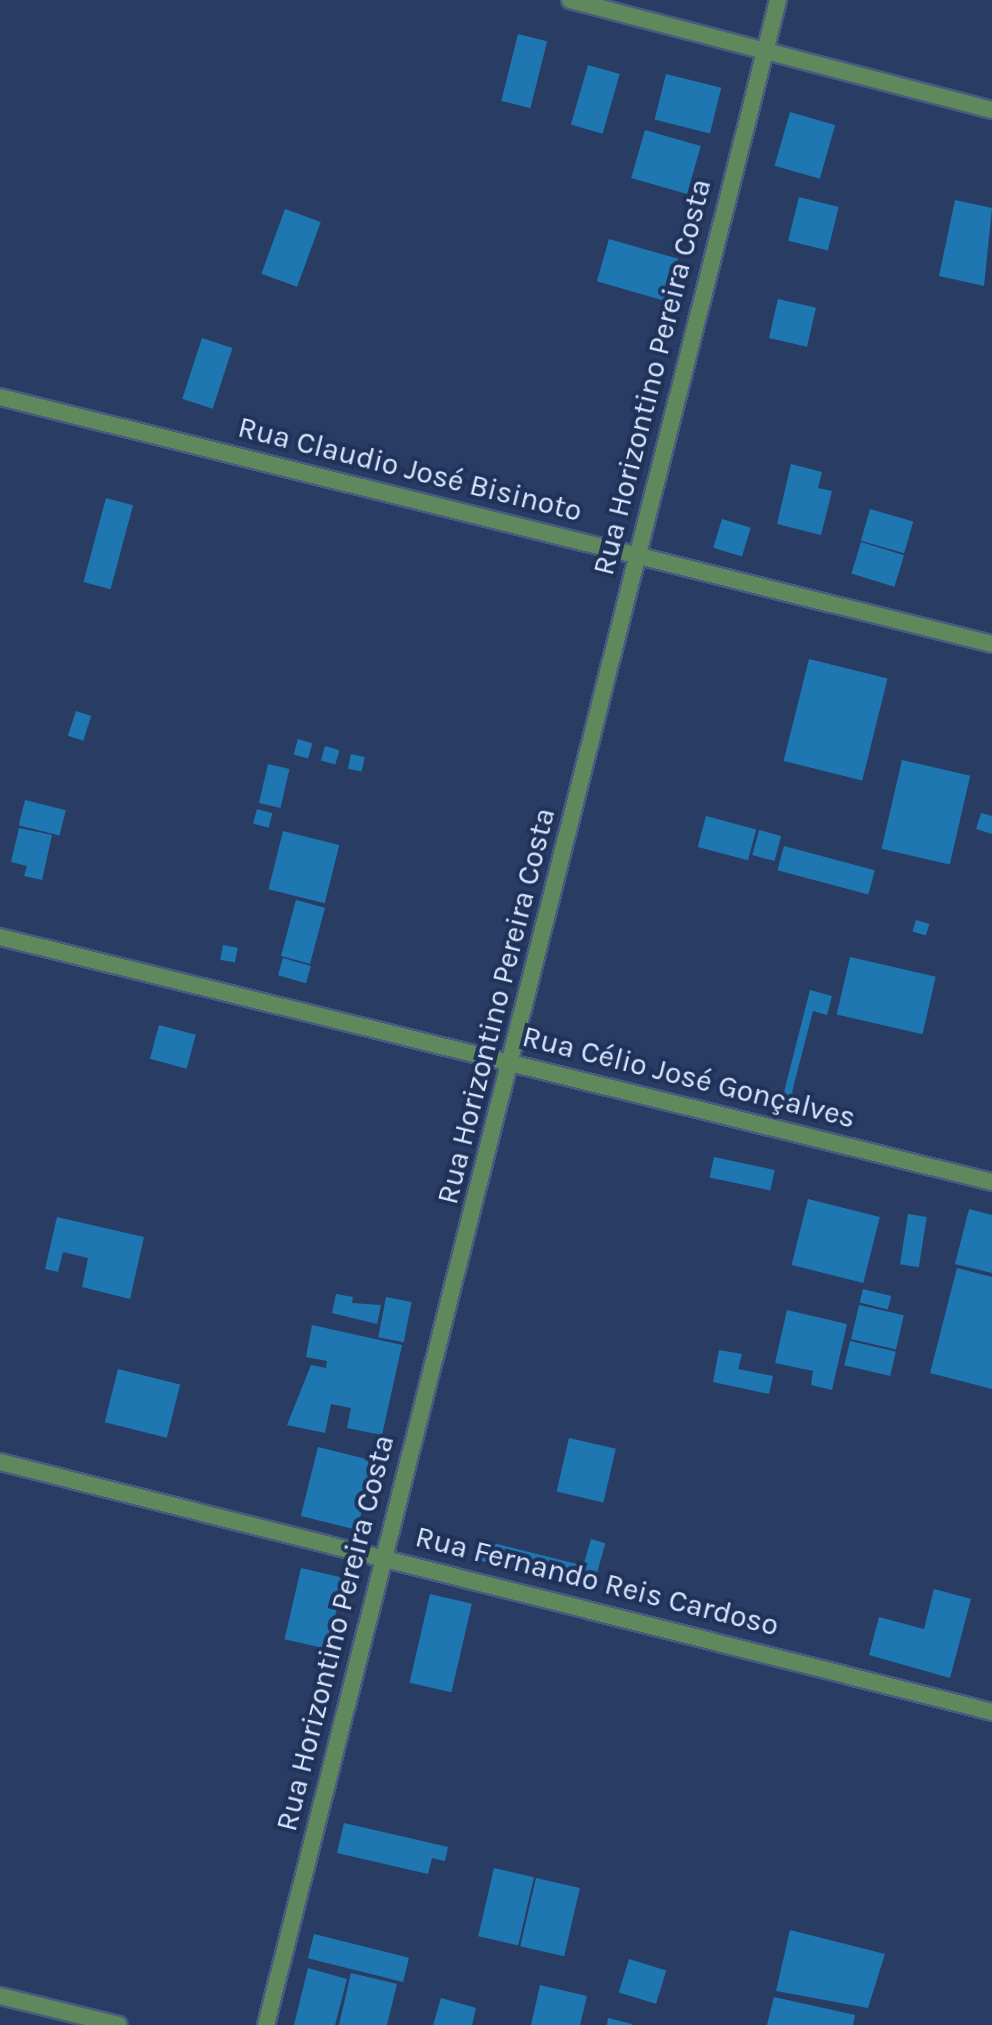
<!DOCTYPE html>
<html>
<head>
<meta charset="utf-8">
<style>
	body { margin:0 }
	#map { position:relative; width:992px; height:2025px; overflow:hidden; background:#293d64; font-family:Karla,sans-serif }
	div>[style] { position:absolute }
	.building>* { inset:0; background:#1f77b2; transform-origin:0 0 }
	.roads { filter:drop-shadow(2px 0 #495b80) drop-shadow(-2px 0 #495b80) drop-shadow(0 2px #495b80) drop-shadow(0 -2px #495b80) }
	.street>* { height:16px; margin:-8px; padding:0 8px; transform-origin:8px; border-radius:8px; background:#5f895d }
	span { translate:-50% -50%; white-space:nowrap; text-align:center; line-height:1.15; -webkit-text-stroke:8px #1f3259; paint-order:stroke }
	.street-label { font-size:30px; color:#d9e6ff }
</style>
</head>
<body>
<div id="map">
	<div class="building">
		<i style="left:518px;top:34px;width:30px;height:69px;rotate:14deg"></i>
		<i style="left:588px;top:65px;width:33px;height:62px;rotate:16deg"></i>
		<i style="left:666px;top:74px;width:57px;height:47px;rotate:14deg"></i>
		<i style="left:790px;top:112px;width:47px;height:56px;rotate:16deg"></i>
		<i style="left:645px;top:130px;width:58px;height:50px;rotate:16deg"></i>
		<i style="left:799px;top:197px;width:41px;height:45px;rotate:14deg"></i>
		<i style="clip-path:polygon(955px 200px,992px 208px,984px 286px,939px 276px)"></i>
		<i style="left:285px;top:209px;width:38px;height:69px;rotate:20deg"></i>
		<i style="left:609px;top:239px;width:72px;height:44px;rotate:16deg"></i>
		<i style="left:778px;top:299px;width:39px;height:40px;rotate:13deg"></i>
		<i style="left:202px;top:338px;width:32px;height:64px;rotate:18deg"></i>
		<i style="clip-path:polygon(791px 464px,822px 472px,818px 488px,832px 491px,821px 535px,777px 524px)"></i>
		<i style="left:106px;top:498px;width:28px;height:87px;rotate:15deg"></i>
		<i style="left:870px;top:509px;width:45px;height:33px;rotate:16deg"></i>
		<i style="left:722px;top:519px;width:30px;height:30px;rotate:17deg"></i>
		<i style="left:861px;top:542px;width:45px;height:33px;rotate:17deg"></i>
		<i style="left:809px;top:659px;width:81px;height:105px;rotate:14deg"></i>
		<i style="left:76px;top:711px;width:16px;height:26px;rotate:18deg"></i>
		<i style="left:298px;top:739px;width:15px;height:16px;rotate:16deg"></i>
		<i style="left:325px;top:746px;width:15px;height:15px;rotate:16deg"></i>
		<i style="left:351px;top:754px;width:14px;height:15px;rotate:12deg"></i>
		<i style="left:902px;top:760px;width:70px;height:91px;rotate:13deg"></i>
		<i style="left:268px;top:764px;width:22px;height:40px;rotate:13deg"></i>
		<i style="left:25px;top:800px;width:42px;height:26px;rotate:14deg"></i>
		<i style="left:257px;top:809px;width:16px;height:15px;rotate:15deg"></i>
		<i style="clip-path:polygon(981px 813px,992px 816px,992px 834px,976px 829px)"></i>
		<i style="left:706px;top:816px;width:52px;height:32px;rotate:15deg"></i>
		<i style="clip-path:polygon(19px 828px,52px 835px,42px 880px,24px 876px,27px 866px,11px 862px)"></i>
		<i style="left:759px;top:830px;width:23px;height:26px;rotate:15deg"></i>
		<i style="left:283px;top:831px;width:58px;height:60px;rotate:14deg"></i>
		<i style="left:784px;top:846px;width:94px;height:25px;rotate:15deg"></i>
		<i style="left:296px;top:900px;width:30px;height:58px;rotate:15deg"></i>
		<i style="left:916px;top:920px;width:14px;height:12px;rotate:17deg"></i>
		<i style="left:223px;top:945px;width:15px;height:15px;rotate:11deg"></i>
		<i style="left:850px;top:957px;width:88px;height:59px;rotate:13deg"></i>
		<i style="left:283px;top:958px;width:29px;height:18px;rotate:16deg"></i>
		<i style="clip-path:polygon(810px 990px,832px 996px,827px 1015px,813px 1011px,792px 1092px,797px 1099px,783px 1096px)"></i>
		<i style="left:159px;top:1025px;width:38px;height:35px;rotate:15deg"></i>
		<i style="left:714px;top:1157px;width:62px;height:21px;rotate:12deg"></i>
		<i style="left:808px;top:1199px;width:74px;height:68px;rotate:14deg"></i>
		<i style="clip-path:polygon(969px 1209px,992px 1215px,992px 1273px,955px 1264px)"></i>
		<i style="left:908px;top:1214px;width:19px;height:51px;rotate:9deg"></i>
		<i style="clip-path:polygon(57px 1217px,144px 1237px,130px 1299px,82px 1287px,88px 1258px,63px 1252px,58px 1272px,45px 1269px)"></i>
		<i style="clip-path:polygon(957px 1268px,992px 1277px,992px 1389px,930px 1373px)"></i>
		<i style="left:863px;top:1289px;width:29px;height:14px;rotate:14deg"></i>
		<i style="clip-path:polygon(336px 1294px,353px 1297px,352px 1303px,381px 1305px,377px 1324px,332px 1313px)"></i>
		<i style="left:386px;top:1297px;width:26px;height:41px;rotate:11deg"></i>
		<i style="left:859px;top:1305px;width:46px;height:35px;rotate:13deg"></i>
		<i style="clip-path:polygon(787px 1310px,847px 1324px,832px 1390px,811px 1385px,813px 1371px,775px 1363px)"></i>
		<i style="clip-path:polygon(312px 1325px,402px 1345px,382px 1435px,347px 1428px,351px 1408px,331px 1404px,325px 1433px,287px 1425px,311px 1365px,326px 1368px,327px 1361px,306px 1357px)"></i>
		<i style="left:850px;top:1341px;width:47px;height:25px;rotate:13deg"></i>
		<i style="clip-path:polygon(719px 1350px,742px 1354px,738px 1369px,773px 1376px,769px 1394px,713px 1382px)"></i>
		<i style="left:118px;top:1369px;width:64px;height:55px;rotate:14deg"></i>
		<i style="left:569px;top:1438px;width:48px;height:55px;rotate:13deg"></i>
		<i style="left:318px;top:1447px;width:58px;height:71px;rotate:14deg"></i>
		<i style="left:591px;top:1539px;width:15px;height:47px;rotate:16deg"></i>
		<i style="left:485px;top:1541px;width:98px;height:20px;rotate:14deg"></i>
		<i style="left:301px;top:1568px;width:44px;height:73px;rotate:13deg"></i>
		<i style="clip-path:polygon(934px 1589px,971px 1599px,950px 1678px,869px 1655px,879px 1617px,924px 1629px)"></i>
		<i style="left:430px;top:1594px;width:43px;height:91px;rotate:13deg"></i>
		<i style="clip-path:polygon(344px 1823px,448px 1847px,445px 1861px,432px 1858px,428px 1874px,337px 1853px)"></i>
		<i style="left:494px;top:1868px;width:41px;height:70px;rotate:13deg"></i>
		<i style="left:536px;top:1878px;width:45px;height:70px;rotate:13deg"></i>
		<i style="clip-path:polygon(790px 1930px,885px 1954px,868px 2008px,776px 1991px)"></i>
		<i style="left:314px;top:1934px;width:98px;height:25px;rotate:14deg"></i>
		<i style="left:629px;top:1959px;width:39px;height:35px;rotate:17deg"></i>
		<i style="clip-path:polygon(308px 1968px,347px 1979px,335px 2025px,294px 2025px)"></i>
		<i style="clip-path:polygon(351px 1973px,397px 1984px,387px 2025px,339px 2025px)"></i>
		<i style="clip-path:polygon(540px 1985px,587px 1996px,580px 2025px,531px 2025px)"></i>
		<i style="clip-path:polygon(774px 1997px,855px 2015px,853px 2025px,767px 2025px)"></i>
		<i style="clip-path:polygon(441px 1998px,476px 2008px,472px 2025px,433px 2025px)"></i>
		<i style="clip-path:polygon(608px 2018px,632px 2024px,632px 2025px,607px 2025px)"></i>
	</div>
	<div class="roads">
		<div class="street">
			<i style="left:570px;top:0;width:436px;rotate:14.6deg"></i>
			<i style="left:0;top:397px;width:1022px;rotate:13.98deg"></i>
			<i style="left:0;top:937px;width:1022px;rotate:13.87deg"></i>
			<i style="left:0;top:1462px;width:1023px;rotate:14.14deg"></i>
			<i style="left:0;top:1996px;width:122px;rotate:13.7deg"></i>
			<i style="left:266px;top:2025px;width:2089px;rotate:-75.81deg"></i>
		</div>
	</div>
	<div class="street-label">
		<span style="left:652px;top:377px;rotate:-76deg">Rua Horizontino Pereira Costa</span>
		<span style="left:410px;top:469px;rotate:14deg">Rua Claudio José Bisinoto</span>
		<span style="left:496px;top:1006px;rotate:-76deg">Rua Horizontino Pereira Costa</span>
		<span style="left:689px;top:1077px;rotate:14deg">Rua Célio José Gonçalves</span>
		<span style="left:597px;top:1581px;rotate:14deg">Rua Fernando Reis Cardoso</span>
		<span style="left:335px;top:1633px;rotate:-76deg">Rua Horizontino Pereira Costa</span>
	</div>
</div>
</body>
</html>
